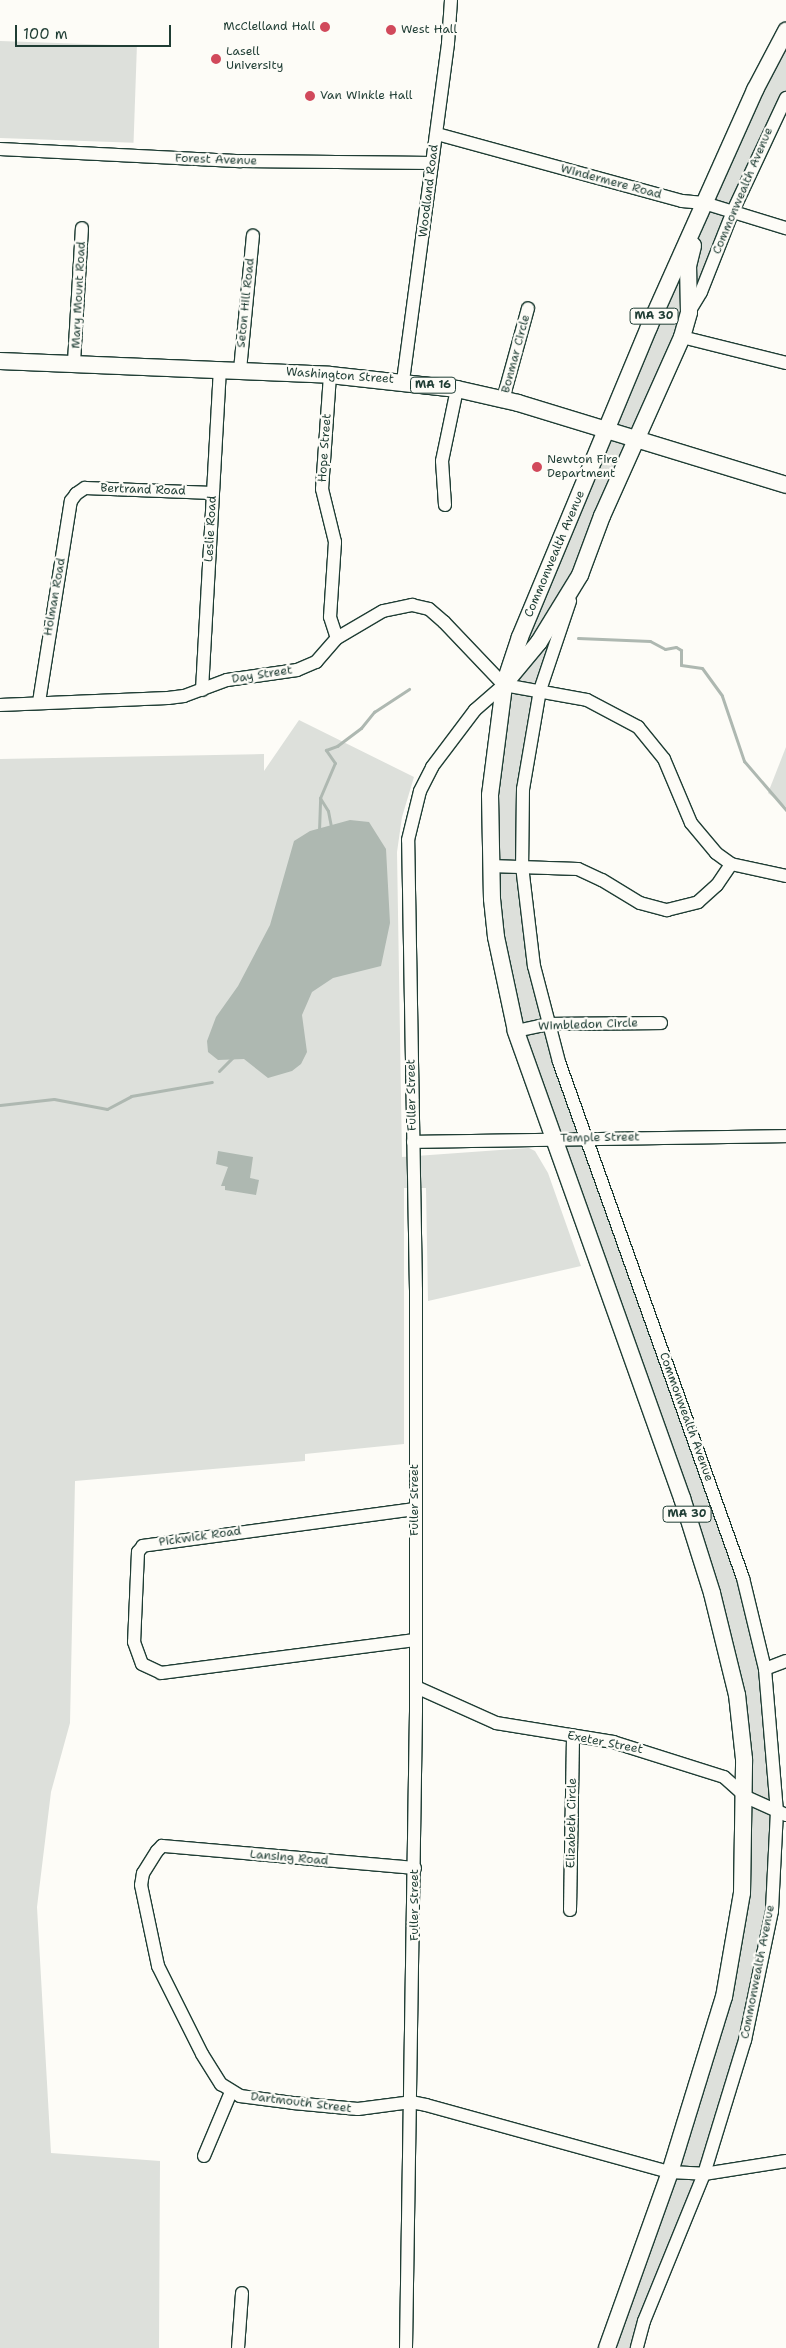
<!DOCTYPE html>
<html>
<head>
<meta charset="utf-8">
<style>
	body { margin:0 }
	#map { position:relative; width:786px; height:2348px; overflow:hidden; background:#fdfcf7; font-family:"Shantell Sans",sans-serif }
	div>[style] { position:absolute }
	.green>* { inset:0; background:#dde0db; transform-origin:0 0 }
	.water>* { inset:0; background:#aeb8b1 }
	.stream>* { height:3px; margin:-1.5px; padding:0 1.5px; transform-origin:1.5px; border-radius:1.5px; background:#aeb8b1 }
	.roads { filter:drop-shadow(1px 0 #1f3d34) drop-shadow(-1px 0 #1f3d34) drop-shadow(0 1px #1f3d34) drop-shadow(0 -1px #1f3d34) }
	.minor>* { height:12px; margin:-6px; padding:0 6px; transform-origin:6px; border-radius:6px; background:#fdfcf7 }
	.major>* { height:16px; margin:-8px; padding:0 8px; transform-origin:8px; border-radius:8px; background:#fdfcf7 }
	.dots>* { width:14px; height:14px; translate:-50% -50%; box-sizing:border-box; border:2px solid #fdfcf7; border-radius:50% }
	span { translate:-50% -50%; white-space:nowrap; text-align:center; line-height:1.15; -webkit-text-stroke:4.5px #fdfcf7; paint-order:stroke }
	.shield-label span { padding:1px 4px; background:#fdfcf7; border:1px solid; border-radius:4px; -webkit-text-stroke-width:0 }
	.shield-label { font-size:11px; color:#1f3d34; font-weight:700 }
	.poi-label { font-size:12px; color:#1f3d34 }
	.right { translate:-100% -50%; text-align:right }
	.left { translate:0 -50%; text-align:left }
	.street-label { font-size:12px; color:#1f3d34 }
	.scale { position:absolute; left:15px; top:25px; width:156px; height:22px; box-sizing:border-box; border:2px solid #1f3d34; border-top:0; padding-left:6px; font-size:15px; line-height:18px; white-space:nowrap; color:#1f3d34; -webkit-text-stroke:4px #fdfcf7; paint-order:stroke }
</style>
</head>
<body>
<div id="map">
	<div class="green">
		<i style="clip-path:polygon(786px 31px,786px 98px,552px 650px,522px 827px,541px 1000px,690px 1424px,765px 1669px,775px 1869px,745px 2040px,637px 2348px,607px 2348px,724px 1997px,745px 1837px,729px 1656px,526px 1065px,490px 866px,513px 657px)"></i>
		<i style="left:0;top:41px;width:137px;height:97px;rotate:2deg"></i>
		<i style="clip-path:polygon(299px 720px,414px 777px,402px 817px,397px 852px,402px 1157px,529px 1148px,535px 1151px,548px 1173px,581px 1266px,428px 1301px,426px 1188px,404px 1188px,404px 1444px,305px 1454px,305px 1461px,75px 1481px,70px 1723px,51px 1792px,37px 1907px,51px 2153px,160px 2161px,159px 2348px,0 2348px,0 759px,264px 754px,264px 771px)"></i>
		<i style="clip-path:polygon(786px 747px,786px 807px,768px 793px)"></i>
	</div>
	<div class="water">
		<i style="clip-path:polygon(350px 820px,369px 822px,386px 849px,390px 923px,381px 966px,333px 978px,312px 992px,302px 1015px,307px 1052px,301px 1064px,292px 1071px,268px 1078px,244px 1059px,218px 1060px,208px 1052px,207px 1041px,216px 1017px,238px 986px,270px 925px,294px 841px,310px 831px)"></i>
		<i style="clip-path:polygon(218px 1151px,253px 1157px,250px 1178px,259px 1180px,256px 1195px,225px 1190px,225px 1186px,221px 1186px,228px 1167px,216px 1164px)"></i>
	</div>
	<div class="stream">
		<i style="left:578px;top:638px;width:72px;rotate:2.4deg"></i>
		<i style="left:650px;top:641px;width:17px;rotate:28deg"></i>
		<i style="left:665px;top:649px;width:11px;rotate:-10deg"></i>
		<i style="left:676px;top:647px;width:6px;rotate:31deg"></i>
		<i style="left:681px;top:650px;width:15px;rotate:90deg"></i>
		<i style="left:681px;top:665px;width:21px;rotate:8deg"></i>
		<i style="left:702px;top:668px;width:34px;rotate:54deg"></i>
		<i style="left:722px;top:696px;width:69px;rotate:71.3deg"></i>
		<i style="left:744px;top:761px;width:65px;rotate:49.4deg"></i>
		<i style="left:320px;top:798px;width:15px;rotate:58deg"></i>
		<i style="left:328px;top:811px;width:16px;rotate:79deg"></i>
		<i style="left:319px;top:831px;width:33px;rotate:-88deg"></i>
		<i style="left:320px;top:798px;width:38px;rotate:-67deg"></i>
		<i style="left:335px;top:763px;width:16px;rotate:-125deg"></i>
		<i style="left:326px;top:750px;width:12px;rotate:-20deg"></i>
		<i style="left:337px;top:746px;width:30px;rotate:-37deg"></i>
		<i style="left:361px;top:728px;width:21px;rotate:-51deg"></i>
		<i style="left:374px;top:712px;width:42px;rotate:-33.3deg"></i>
		<i style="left:219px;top:1071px;width:20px;rotate:-45deg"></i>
		<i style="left:0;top:1105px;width:54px;rotate:-6.3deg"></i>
		<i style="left:54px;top:1099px;width:54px;rotate:10.7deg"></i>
		<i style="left:107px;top:1109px;width:27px;rotate:-28deg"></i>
		<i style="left:131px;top:1096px;width:82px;rotate:-9.8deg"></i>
	</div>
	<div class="roads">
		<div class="minor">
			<i style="left:437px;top:134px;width:254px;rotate:15.3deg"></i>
			<i style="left:682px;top:201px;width:22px;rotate:5deg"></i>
			<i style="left:704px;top:203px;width:86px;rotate:17deg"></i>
			<i style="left:0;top:149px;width:241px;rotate:2.9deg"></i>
			<i style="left:241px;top:161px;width:191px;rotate:0.6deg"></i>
			<i style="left:689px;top:312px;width:23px;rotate:-59deg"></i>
			<i style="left:701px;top:292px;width:87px;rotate:-68.4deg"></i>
			<i style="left:733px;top:211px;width:125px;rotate:-64.9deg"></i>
			<i style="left:682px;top:337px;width:107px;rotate:14deg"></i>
			<i style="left:74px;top:362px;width:134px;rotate:-86.6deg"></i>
			<i style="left:240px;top:370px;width:135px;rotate:-84.5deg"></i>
			<i style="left:330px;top:375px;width:114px;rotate:94deg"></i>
			<i style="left:322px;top:489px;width:55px;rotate:76.2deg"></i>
			<i style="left:335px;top:542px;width:75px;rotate:93.8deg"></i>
			<i style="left:330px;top:617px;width:22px;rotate:72deg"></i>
			<i style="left:403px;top:381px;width:341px;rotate:-82.4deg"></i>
			<i style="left:448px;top:43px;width:43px;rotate:-86deg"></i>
			<i style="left:503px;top:399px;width:94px;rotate:-74.6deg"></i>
			<i style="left:445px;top:505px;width:44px;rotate:-93.9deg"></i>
			<i style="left:442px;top:461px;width:74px;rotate:-78.2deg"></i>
			<i style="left:570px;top:601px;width:94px;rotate:108.6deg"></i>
			<i style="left:540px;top:690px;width:100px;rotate:99.7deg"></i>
			<i style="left:523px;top:789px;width:77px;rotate:90.7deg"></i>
			<i style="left:522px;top:866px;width:101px;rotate:83.2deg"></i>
			<i style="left:534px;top:966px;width:99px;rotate:75.4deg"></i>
			<i style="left:559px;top:1062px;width:548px;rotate:70.37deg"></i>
			<i style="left:743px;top:1578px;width:94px;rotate:76.4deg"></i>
			<i style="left:765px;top:1669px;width:143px;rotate:85.2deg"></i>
			<i style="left:777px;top:1811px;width:100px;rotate:92.9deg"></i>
			<i style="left:772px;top:1911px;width:132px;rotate:101.8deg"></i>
			<i style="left:745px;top:2040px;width:140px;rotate:107deg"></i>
			<i style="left:704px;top:2174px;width:159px;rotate:112.2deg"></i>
			<i style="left:644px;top:2321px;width:28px;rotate:105deg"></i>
			<i style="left:504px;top:685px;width:84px;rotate:10.2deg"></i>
			<i style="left:587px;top:700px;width:58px;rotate:27.9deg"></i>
			<i style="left:638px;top:727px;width:41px;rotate:50.9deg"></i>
			<i style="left:664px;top:759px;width:69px;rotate:67.1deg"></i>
			<i style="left:691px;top:823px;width:39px;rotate:50deg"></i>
			<i style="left:716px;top:853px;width:19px;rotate:36deg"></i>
			<i style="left:731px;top:864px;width:56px;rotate:12.3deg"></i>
			<i style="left:202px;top:690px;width:322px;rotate:-86.8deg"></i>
			<i style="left:39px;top:702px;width:204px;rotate:-81deg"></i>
			<i style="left:71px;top:501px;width:9px;rotate:-54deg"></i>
			<i style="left:76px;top:494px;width:11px;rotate:-34deg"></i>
			<i style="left:85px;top:488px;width:128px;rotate:2.2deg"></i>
			<i style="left:0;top:705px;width:168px;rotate:-2.4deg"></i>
			<i style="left:168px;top:698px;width:16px;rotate:-7deg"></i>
			<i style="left:184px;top:696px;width:46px;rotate:-20.4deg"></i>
			<i style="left:227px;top:680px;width:71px;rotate:-8.1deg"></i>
			<i style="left:297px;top:670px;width:21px;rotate:-23deg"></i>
			<i style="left:316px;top:662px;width:32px;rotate:-49deg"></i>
			<i style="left:337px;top:638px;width:53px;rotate:-30.4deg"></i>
			<i style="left:383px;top:611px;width:30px;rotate:-12deg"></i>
			<i style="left:412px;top:605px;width:17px;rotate:13deg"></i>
			<i style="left:429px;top:609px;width:20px;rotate:41deg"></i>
			<i style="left:444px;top:622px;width:87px;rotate:46.4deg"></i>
			<i style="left:490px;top:866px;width:88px;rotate:2deg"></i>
			<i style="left:578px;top:869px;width:26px;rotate:25deg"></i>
			<i style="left:602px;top:880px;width:44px;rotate:31.2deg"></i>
			<i style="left:640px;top:903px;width:28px;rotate:15deg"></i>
			<i style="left:667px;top:910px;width:32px;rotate:-14deg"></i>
			<i style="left:698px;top:902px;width:25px;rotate:-42deg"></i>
			<i style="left:717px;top:885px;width:25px;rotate:-56deg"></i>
			<i style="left:516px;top:1031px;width:33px;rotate:-12deg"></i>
			<i style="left:548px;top:1024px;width:113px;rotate:-0.5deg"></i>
			<i style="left:413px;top:1142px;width:373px;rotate:-0.9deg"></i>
			<i style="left:415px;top:1509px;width:275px;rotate:172.3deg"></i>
			<i style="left:143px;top:1546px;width:8px;rotate:130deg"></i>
			<i style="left:138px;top:1552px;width:90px;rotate:92.5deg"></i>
			<i style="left:134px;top:1642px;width:23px;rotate:70deg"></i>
			<i style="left:142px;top:1664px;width:21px;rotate:25deg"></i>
			<i style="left:161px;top:1673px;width:256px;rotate:-7.4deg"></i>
			<i style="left:765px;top:1669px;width:22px;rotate:-21deg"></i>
			<i style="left:416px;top:1687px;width:88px;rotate:24.2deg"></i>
			<i style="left:496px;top:1723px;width:119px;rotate:9.2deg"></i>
			<i style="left:613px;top:1742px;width:116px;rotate:17.5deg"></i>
			<i style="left:724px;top:1777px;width:30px;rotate:42deg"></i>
			<i style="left:746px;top:1797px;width:44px;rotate:24.2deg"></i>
			<i style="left:415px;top:1868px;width:254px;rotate:-175deg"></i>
			<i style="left:162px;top:1846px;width:7px;rotate:135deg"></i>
			<i style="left:157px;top:1851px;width:26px;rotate:122deg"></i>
			<i style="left:143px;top:1873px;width:12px;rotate:99deg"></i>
			<i style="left:141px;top:1885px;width:83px;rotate:78.1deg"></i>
			<i style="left:158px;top:1966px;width:98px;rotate:63.4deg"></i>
			<i style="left:202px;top:2054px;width:36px;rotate:58deg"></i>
			<i style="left:221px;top:2084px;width:22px;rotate:32deg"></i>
			<i style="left:240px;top:2096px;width:53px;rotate:7.5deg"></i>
			<i style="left:293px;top:2103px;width:65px;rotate:5.3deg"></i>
			<i style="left:358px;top:2109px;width:53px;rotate:-7.5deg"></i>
			<i style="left:411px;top:2102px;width:15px;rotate:11deg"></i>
			<i style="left:426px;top:2105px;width:253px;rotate:15.4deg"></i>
			<i style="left:670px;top:2172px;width:34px;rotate:3deg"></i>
			<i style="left:704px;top:2174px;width:83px;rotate:-9deg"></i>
			<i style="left:570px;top:1910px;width:173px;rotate:-89deg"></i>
			<i style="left:204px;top:2156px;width:69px;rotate:-67.1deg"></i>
			<i style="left:238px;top:2348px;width:55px;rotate:-85.8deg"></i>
			<i style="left:406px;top:2348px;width:638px;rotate:-89.1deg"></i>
			<i style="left:416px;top:1710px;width:420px;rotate:-90deg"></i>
			<i style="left:416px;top:1290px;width:450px;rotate:-91deg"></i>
			<i style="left:408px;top:840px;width:50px;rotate:-76.2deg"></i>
			<i style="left:420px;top:791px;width:27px;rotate:-63deg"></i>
			<i style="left:432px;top:767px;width:71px;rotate:-53deg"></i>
			<i style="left:475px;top:710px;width:38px;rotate:-41deg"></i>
		</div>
		<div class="major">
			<i style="left:0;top:361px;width:330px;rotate:2.4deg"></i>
			<i style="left:330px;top:375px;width:128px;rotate:6.3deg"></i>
			<i style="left:457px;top:389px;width:63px;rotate:12.9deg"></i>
			<i style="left:518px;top:403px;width:280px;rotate:17deg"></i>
			<i style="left:510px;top:677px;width:45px;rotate:-50.4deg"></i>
			<i style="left:539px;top:642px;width:79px;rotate:-58.5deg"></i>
			<i style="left:580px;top:575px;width:63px;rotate:-69.6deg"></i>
			<i style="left:602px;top:516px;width:196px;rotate:-65.9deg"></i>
			<i style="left:682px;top:337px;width:26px;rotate:-74deg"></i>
			<i style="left:689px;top:312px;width:46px;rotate:-91.2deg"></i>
			<i style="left:688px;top:266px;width:21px;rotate:-76deg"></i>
			<i style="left:607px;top:2348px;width:187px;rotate:-70.3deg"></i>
			<i style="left:670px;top:2172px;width:183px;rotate:-72.9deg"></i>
			<i style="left:724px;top:1997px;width:106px;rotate:-80.2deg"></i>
			<i style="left:742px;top:1893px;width:134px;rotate:-89.1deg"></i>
			<i style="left:744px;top:1759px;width:64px;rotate:-96.2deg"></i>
			<i style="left:737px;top:1695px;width:105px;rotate:-103.8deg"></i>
			<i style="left:712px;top:1593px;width:100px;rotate:-107.5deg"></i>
			<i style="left:682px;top:1498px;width:496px;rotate:-109.6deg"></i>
			<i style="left:516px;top:1031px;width:96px;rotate:-102deg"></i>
			<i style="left:496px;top:937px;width:38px;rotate:-96deg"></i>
			<i style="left:492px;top:899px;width:104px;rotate:-91.1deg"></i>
			<i style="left:490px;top:795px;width:111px;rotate:-82.7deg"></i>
			<i style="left:504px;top:685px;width:51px;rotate:-71.6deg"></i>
			<i style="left:520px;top:637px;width:336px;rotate:-67.4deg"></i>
			<i style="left:649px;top:327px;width:260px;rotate:-65.9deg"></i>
			<i style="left:755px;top:90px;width:67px;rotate:-62.3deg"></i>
		</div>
	</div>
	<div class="dots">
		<i style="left:325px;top:27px;background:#d1495b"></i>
		<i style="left:391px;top:30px;background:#d1495b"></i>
		<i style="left:216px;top:59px;background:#d1495b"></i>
		<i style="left:310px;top:96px;background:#d1495b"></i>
		<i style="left:537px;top:467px;background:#d1495b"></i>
	</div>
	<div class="shield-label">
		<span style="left:654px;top:316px">MA 30</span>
		<span style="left:433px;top:385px">MA 16</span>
		<span style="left:687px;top:1514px">MA 30</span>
	</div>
	<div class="poi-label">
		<span class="right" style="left:315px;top:27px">McClelland Hall</span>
		<span class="left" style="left:401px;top:30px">West Hall</span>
		<span class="left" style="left:226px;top:59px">Lasell<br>University</span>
		<span class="left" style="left:320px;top:96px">Van Winkle Hall</span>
		<span class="left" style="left:547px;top:467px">Newton Fire<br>Department</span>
	</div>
	<div class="street-label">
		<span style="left:216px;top:160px;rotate:2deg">Forest Avenue</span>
		<span style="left:611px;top:182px;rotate:15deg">Windermere Road</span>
		<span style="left:429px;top:191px;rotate:-83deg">Woodland Road</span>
		<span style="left:743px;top:191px;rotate:-67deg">Commonwealth Avenue</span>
		<span style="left:79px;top:295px;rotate:-87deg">Mary Mount Road</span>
		<span style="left:246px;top:303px;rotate:-84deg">Seton Hill Road</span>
		<span style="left:516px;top:354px;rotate:-75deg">Bonmar Circle</span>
		<span style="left:340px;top:376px;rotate:4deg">Washington Street</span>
		<span style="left:325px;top:448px;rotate:-86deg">Hope Street</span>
		<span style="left:143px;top:490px;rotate:2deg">Bertrand Road</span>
		<span style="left:211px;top:529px;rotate:-87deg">Leslie Road</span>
		<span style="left:555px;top:554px;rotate:-67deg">Commonwealth Avenue</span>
		<span style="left:55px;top:597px;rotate:-80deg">Holman Road</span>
		<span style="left:262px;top:675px;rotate:-9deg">Day Street</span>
		<span style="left:588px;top:1025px;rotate:-2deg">Wimbledon Circle</span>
		<span style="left:412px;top:1095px;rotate:-91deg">Fuller Street</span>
		<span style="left:600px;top:1138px;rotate:-1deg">Temple Street</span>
		<span style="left:686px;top:1417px;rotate:70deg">Commonwealth Avenue</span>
		<span style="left:415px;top:1500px;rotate:-90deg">Fuller Street</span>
		<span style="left:200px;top:1537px;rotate:-8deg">Pickwick Road</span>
		<span style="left:605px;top:1743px;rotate:11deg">Exeter Street</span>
		<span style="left:572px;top:1823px;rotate:-89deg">Elizabeth Circle</span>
		<span style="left:289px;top:1858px;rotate:5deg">Lansing Road</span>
		<span style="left:415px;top:1905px;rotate:-90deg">Fuller Street</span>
		<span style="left:758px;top:1972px;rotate:-79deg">Commonwealth Avenue</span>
		<span style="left:301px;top:2103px;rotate:7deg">Dartmouth Street</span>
	</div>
	<div class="scale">100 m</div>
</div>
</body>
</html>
